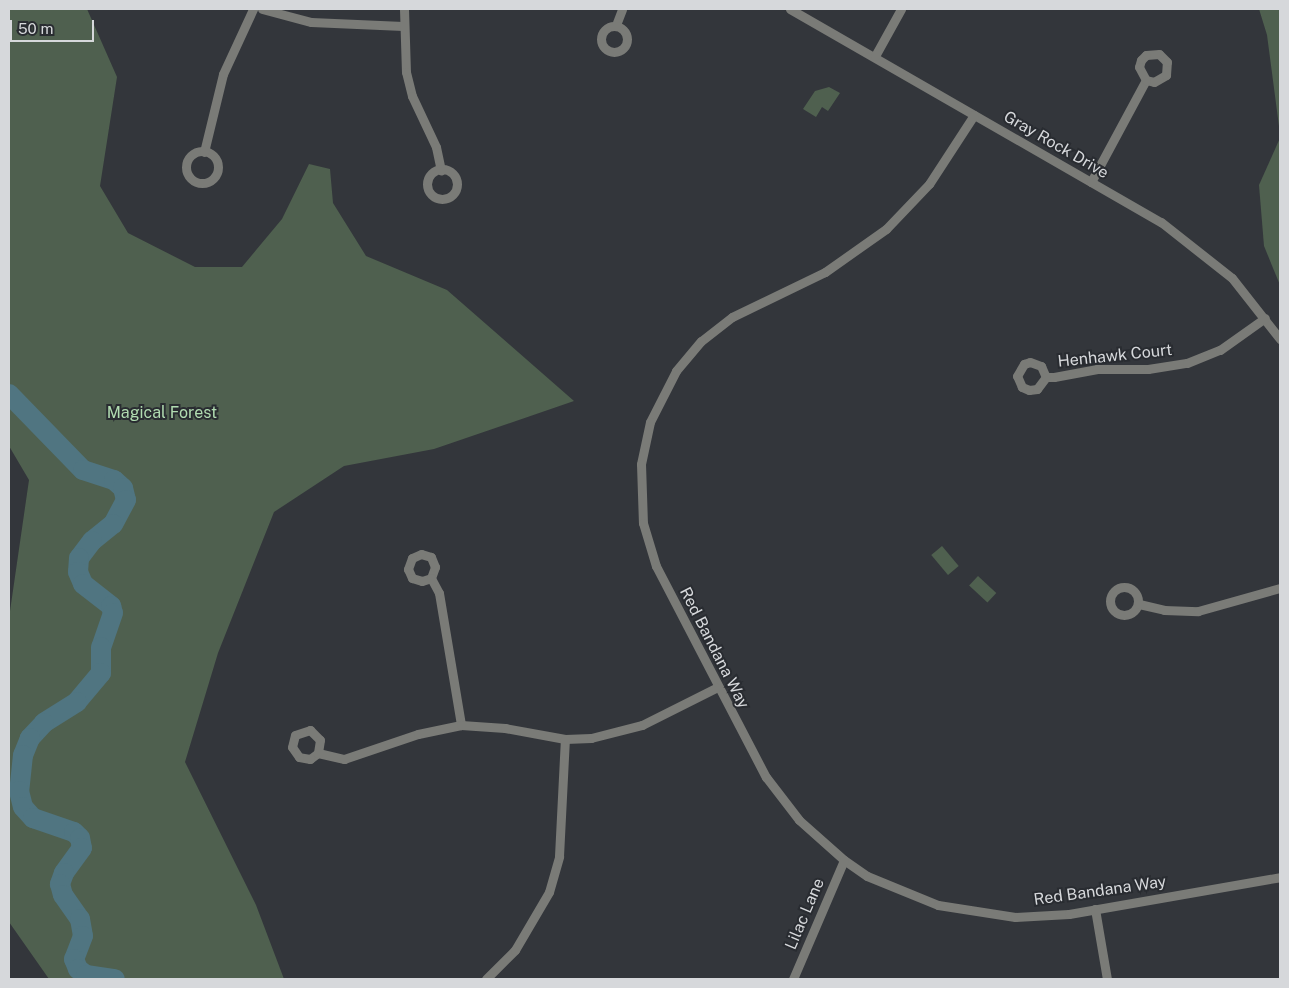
<!DOCTYPE html>
<html>
<head>
<meta charset="utf-8">
<style>
	body { margin:0 }
	#map { position:relative; width:1289px; height:988px; overflow:hidden; background:#33363b; font-family:"Public Sans",sans-serif }
	div>[style] { position:absolute }
	.green>* { inset:0; background:#4f604f; transform-origin:0 0 }
	.river>* { height:20px; margin:-10px; padding:0 10px; transform-origin:10px; border-radius:10px; background:#507581 }
	.street>* { height:9px; margin:-4.5px; padding:0 4.5px; transform-origin:4.5px; border-radius:4.5px; background:#7a7b77 }
	.street>.ring { margin:-4.5px; padding:0; box-sizing:content-box; background:none; border:9px solid #7a7b77; border-radius:50% }
	span { translate:-50% -50%; white-space:nowrap; text-align:center; line-height:1.15; -webkit-text-stroke:4px #292c31; paint-order:stroke }
	.street-label { font-size:16px; color:#d6d8db }
	.park-label { font-size:16px; color:#b1dcb1 }
	.frame { position:absolute; inset:0; border:10px solid #d6d8db; pointer-events:none }
	.scale { position:absolute; left:10px; top:20px; width:84px; height:22px; box-sizing:border-box; border:2px solid #d6d8db; border-top:0; padding-left:6px; font-size:15px; line-height:18px; white-space:nowrap; color:#d6d8db; -webkit-text-stroke:4px #292c31; paint-order:stroke }
</style>
</head>
<body>
<div id="map">
	<div class="green">
		<i style="clip-path:polygon(9px 9px,87px 9px,117px 77px,100px 186px,128px 233px,195px 267px,242px 267px,282px 219px,309px 164px,330px 169px,333px 203px,366px 256px,447px 290px,574px 401px,434px 449px,344px 466px,274px 512px,218px 653px,185px 762px,256px 905px,284px 979px,49px 979px,9px 922px,9px 618px,29px 480px,9px 446px)"></i>
		<i style="clip-path:polygon(1259px 9px,1280px 9px,1280px 134px,1267px 35px)"></i>
		<i style="clip-path:polygon(829px 87px,840px 93px,828px 111px,822px 107px,816px 117px,803px 109px,815px 91px)"></i>
		<i style="clip-path:polygon(1280px 138px,1280px 285px,1264px 246px,1259px 185px)"></i>
		<i style="left:942px;top:546px;width:26px;height:14px;rotate:50deg"></i>
		<i style="left:978px;top:576px;width:25px;height:13px;rotate:43deg"></i>
	</div>
	<div class="river">
		<i style="left:9px;top:394px;width:106px;rotate:45.8deg"></i>
		<i style="left:83px;top:470px;width:33px;rotate:18deg"></i>
		<i style="left:114px;top:480px;width:12px;rotate:42deg"></i>
		<i style="left:123px;top:488px;width:12px;rotate:76deg"></i>
		<i style="left:126px;top:500px;width:27px;rotate:118deg"></i>
		<i style="left:113px;top:524px;width:27px;rotate:141deg"></i>
		<i style="left:92px;top:541px;width:21px;rotate:127deg"></i>
		<i style="left:79px;top:558px;width:14px;rotate:94deg"></i>
		<i style="left:78px;top:572px;width:13px;rotate:67deg"></i>
		<i style="left:83px;top:584px;width:36px;rotate:38deg"></i>
		<i style="left:111px;top:606px;width:7px;rotate:74deg"></i>
		<i style="left:113px;top:613px;width:36px;rotate:109deg"></i>
		<i style="left:101px;top:647px;width:26px;rotate:90deg"></i>
		<i style="left:101px;top:673px;width:38px;rotate:130deg"></i>
		<i style="left:77px;top:702px;width:39px;rotate:148deg"></i>
		<i style="left:44px;top:723px;width:21px;rotate:133deg"></i>
		<i style="left:30px;top:738px;width:18px;rotate:112deg"></i>
		<i style="left:23px;top:755px;width:36px;rotate:96deg"></i>
		<i style="left:19px;top:791px;width:16px;rotate:76deg"></i>
		<i style="left:23px;top:807px;width:15px;rotate:48deg"></i>
		<i style="left:33px;top:818px;width:43px;rotate:18.9deg"></i>
		<i style="left:74px;top:832px;width:8px;rotate:45deg"></i>
		<i style="left:80px;top:838px;width:10px;rotate:79deg"></i>
		<i style="left:82px;top:848px;width:31px;rotate:126deg"></i>
		<i style="left:64px;top:873px;width:12px;rotate:110deg"></i>
		<i style="left:60px;top:884px;width:11px;rotate:75deg"></i>
		<i style="left:63px;top:895px;width:29px;rotate:55deg"></i>
		<i style="left:80px;top:919px;width:17px;rotate:80deg"></i>
		<i style="left:83px;top:936px;width:25px;rotate:111deg"></i>
		<i style="left:74px;top:959px;width:11px;rotate:68deg"></i>
		<i style="left:78px;top:969px;width:10px;rotate:37deg"></i>
		<i style="left:86px;top:975px;width:29px;rotate:8deg"></i>
	</div>
	<div class="street">
		<i style="left:262px;top:9px;width:51px;rotate:14.9deg"></i>
		<i style="left:311px;top:22px;width:92px;rotate:2.5deg"></i>
		<i style="left:404px;top:9px;width:63px;rotate:88.2deg"></i>
		<i style="left:406px;top:72px;width:25px;rotate:76deg"></i>
		<i style="left:412px;top:96px;width:56px;rotate:64.8deg"></i>
		<i style="left:436px;top:147px;width:24px;rotate:78deg"></i>
		<i style="left:790px;top:9px;width:428px;rotate:29.9deg"></i>
		<i style="left:1161px;top:222px;width:90px;rotate:38.3deg"></i>
		<i style="left:1232px;top:278px;width:78px;rotate:51.8deg"></i>
		<i style="left:616px;top:25px;width:17px;rotate:-69deg"></i>
		<i class="ring" style="left:601px;top:26px;width:17px;height:17px"></i>
		<i style="left:875px;top:56px;width:54px;rotate:-61deg"></i>
		<i style="left:974px;top:115px;width:82px;rotate:123.1deg"></i>
		<i style="left:929px;top:184px;width:62px;rotate:133.7deg"></i>
		<i style="left:886px;top:229px;width:75px;rotate:144.8deg"></i>
		<i style="left:825px;top:272px;width:103px;rotate:154.2deg"></i>
		<i style="left:732px;top:317px;width:39px;rotate:142deg"></i>
		<i style="left:701px;top:341px;width:39px;rotate:130deg"></i>
		<i style="left:676px;top:371px;width:57px;rotate:117deg"></i>
		<i style="left:650px;top:422px;width:43px;rotate:102.1deg"></i>
		<i style="left:641px;top:464px;width:59px;rotate:88.1deg"></i>
		<i style="left:643px;top:523px;width:45px;rotate:73.2deg"></i>
		<i style="left:656px;top:566px;width:238px;rotate:62.5deg"></i>
		<i style="left:766px;top:777px;width:54px;rotate:52.5deg"></i>
		<i style="left:799px;top:820px;width:60px;rotate:41.6deg"></i>
		<i style="left:844px;top:860px;width:28px;rotate:35deg"></i>
		<i style="left:867px;top:876px;width:77px;rotate:22.2deg"></i>
		<i style="left:938px;top:905px;width:78px;rotate:8.9deg"></i>
		<i style="left:1015px;top:917px;width:54px;rotate:-3.2deg"></i>
		<i style="left:1069px;top:914px;width:214px;rotate:-9.9deg"></i>
		<i class="ring" style="left:186px;top:151px;width:23px;height:23px"></i>
		<i style="left:204px;top:152px;width:80px;rotate:-76.3deg"></i>
		<i style="left:223px;top:74px;width:72px;rotate:-65.2deg"></i>
		<i class="ring" style="left:427px;top:169px;width:21px;height:21px"></i>
		<i style="left:1091px;top:182px;width:116px;rotate:-61.7deg"></i>
		<i style="left:1146px;top:80px;width:8px;rotate:14deg"></i>
		<i style="left:1154px;top:82px;width:14px;rotate:-30deg"></i>
		<i style="left:1166px;top:75px;width:13px;rotate:-86deg"></i>
		<i style="left:1167px;top:62px;width:11px;rotate:-135deg"></i>
		<i style="left:1159px;top:54px;width:13px;rotate:176deg"></i>
		<i style="left:1146px;top:55px;width:7px;rotate:135deg"></i>
		<i style="left:1141px;top:60px;width:7px;rotate:106deg"></i>
		<i style="left:1139px;top:67px;width:15px;rotate:62deg"></i>
		<i style="left:1046px;top:377px;width:15px;rotate:127deg"></i>
		<i style="left:1037px;top:389px;width:8px;rotate:173deg"></i>
		<i style="left:1029px;top:390px;width:8px;rotate:-157deg"></i>
		<i style="left:1022px;top:387px;width:12px;rotate:-114deg"></i>
		<i style="left:1017px;top:376px;width:14px;rotate:-60deg"></i>
		<i style="left:1024px;top:364px;width:6px;rotate:-18deg"></i>
		<i style="left:1030px;top:362px;width:12px;rotate:20deg"></i>
		<i style="left:1041px;top:366px;width:12px;rotate:66deg"></i>
		<i style="left:1046px;top:377px;width:8px"></i>
		<i style="left:1054px;top:377px;width:44px;rotate:-10.5deg"></i>
		<i style="left:1097px;top:369px;width:51px"></i>
		<i style="left:1148px;top:369px;width:39px;rotate:-9deg"></i>
		<i style="left:1187px;top:363px;width:35px;rotate:-22deg"></i>
		<i style="left:1220px;top:350px;width:55px;rotate:-35.4deg"></i>
		<i style="left:431px;top:578px;width:12px;rotate:-70deg"></i>
		<i style="left:435px;top:567px;width:11px;rotate:-112deg"></i>
		<i style="left:431px;top:557px;width:10px;rotate:-163deg"></i>
		<i style="left:421px;top:554px;width:10px;rotate:156deg"></i>
		<i style="left:412px;top:558px;width:12px;rotate:110deg"></i>
		<i style="left:408px;top:569px;width:10px;rotate:66deg"></i>
		<i style="left:412px;top:578px;width:10px;rotate:17deg"></i>
		<i style="left:422px;top:581px;width:9px;rotate:-18deg"></i>
		<i style="left:431px;top:578px;width:17px;rotate:62deg"></i>
		<i style="left:439px;top:593px;width:134px;rotate:80.5deg"></i>
		<i class="ring" style="left:1110px;top:587px;width:19px;height:19px"></i>
		<i style="left:1139px;top:604px;width:26px;rotate:13deg"></i>
		<i style="left:1164px;top:610px;width:34px;rotate:2deg"></i>
		<i style="left:1198px;top:611px;width:85px;rotate:-15.7deg"></i>
		<i style="left:318px;top:753px;width:10px;rotate:143deg"></i>
		<i style="left:310px;top:759px;width:11px;rotate:-170deg"></i>
		<i style="left:299px;top:757px;width:12px;rotate:-125deg"></i>
		<i style="left:292px;top:747px;width:12px;rotate:-76deg"></i>
		<i style="left:295px;top:735px;width:16px;rotate:-18deg"></i>
		<i style="left:310px;top:730px;width:14px;rotate:45deg"></i>
		<i style="left:320px;top:740px;width:13px;rotate:99deg"></i>
		<i style="left:318px;top:753px;width:27px;rotate:13deg"></i>
		<i style="left:344px;top:759px;width:78px;rotate:-18.7deg"></i>
		<i style="left:418px;top:734px;width:44px;rotate:-11.8deg"></i>
		<i style="left:461px;top:725px;width:44px;rotate:3.9deg"></i>
		<i style="left:505px;top:728px;width:61px;rotate:10.4deg"></i>
		<i style="left:565px;top:739px;width:26px;rotate:-2deg"></i>
		<i style="left:591px;top:738px;width:53px;rotate:-14.3deg"></i>
		<i style="left:642px;top:725px;width:83px;rotate:-26.6deg"></i>
		<i style="left:1095px;top:909px;width:71px;rotate:80.3deg"></i>
		<i style="left:486px;top:979px;width:41px;rotate:-45deg"></i>
		<i style="left:515px;top:950px;width:67px;rotate:-59.6deg"></i>
		<i style="left:549px;top:892px;width:37px;rotate:-74deg"></i>
		<i style="left:559px;top:856px;width:117px;rotate:-87.1deg"></i>
		<i style="left:793px;top:979px;width:129px;rotate:-66.8deg"></i>
	</div>
	<div class="street-label">
		<span style="left:1056px;top:145px;rotate:30deg">Gray Rock Drive</span>
		<span style="left:1115px;top:356px;rotate:-6deg">Henhawk Court</span>
		<span style="left:714px;top:648px;rotate:63deg">Red Bandana Way</span>
		<span style="left:1100px;top:891px;rotate:-8deg">Red Bandana Way</span>
		<span style="left:805px;top:914px;rotate:-67deg">Lilac Lane</span>
	</div>
	<div class="park-label">
		<span style="left:162px;top:413px">Magical Forest</span>
	</div>
	<div class="frame"></div>
	<div class="scale">50 m</div>
</div>
</body>
</html>
